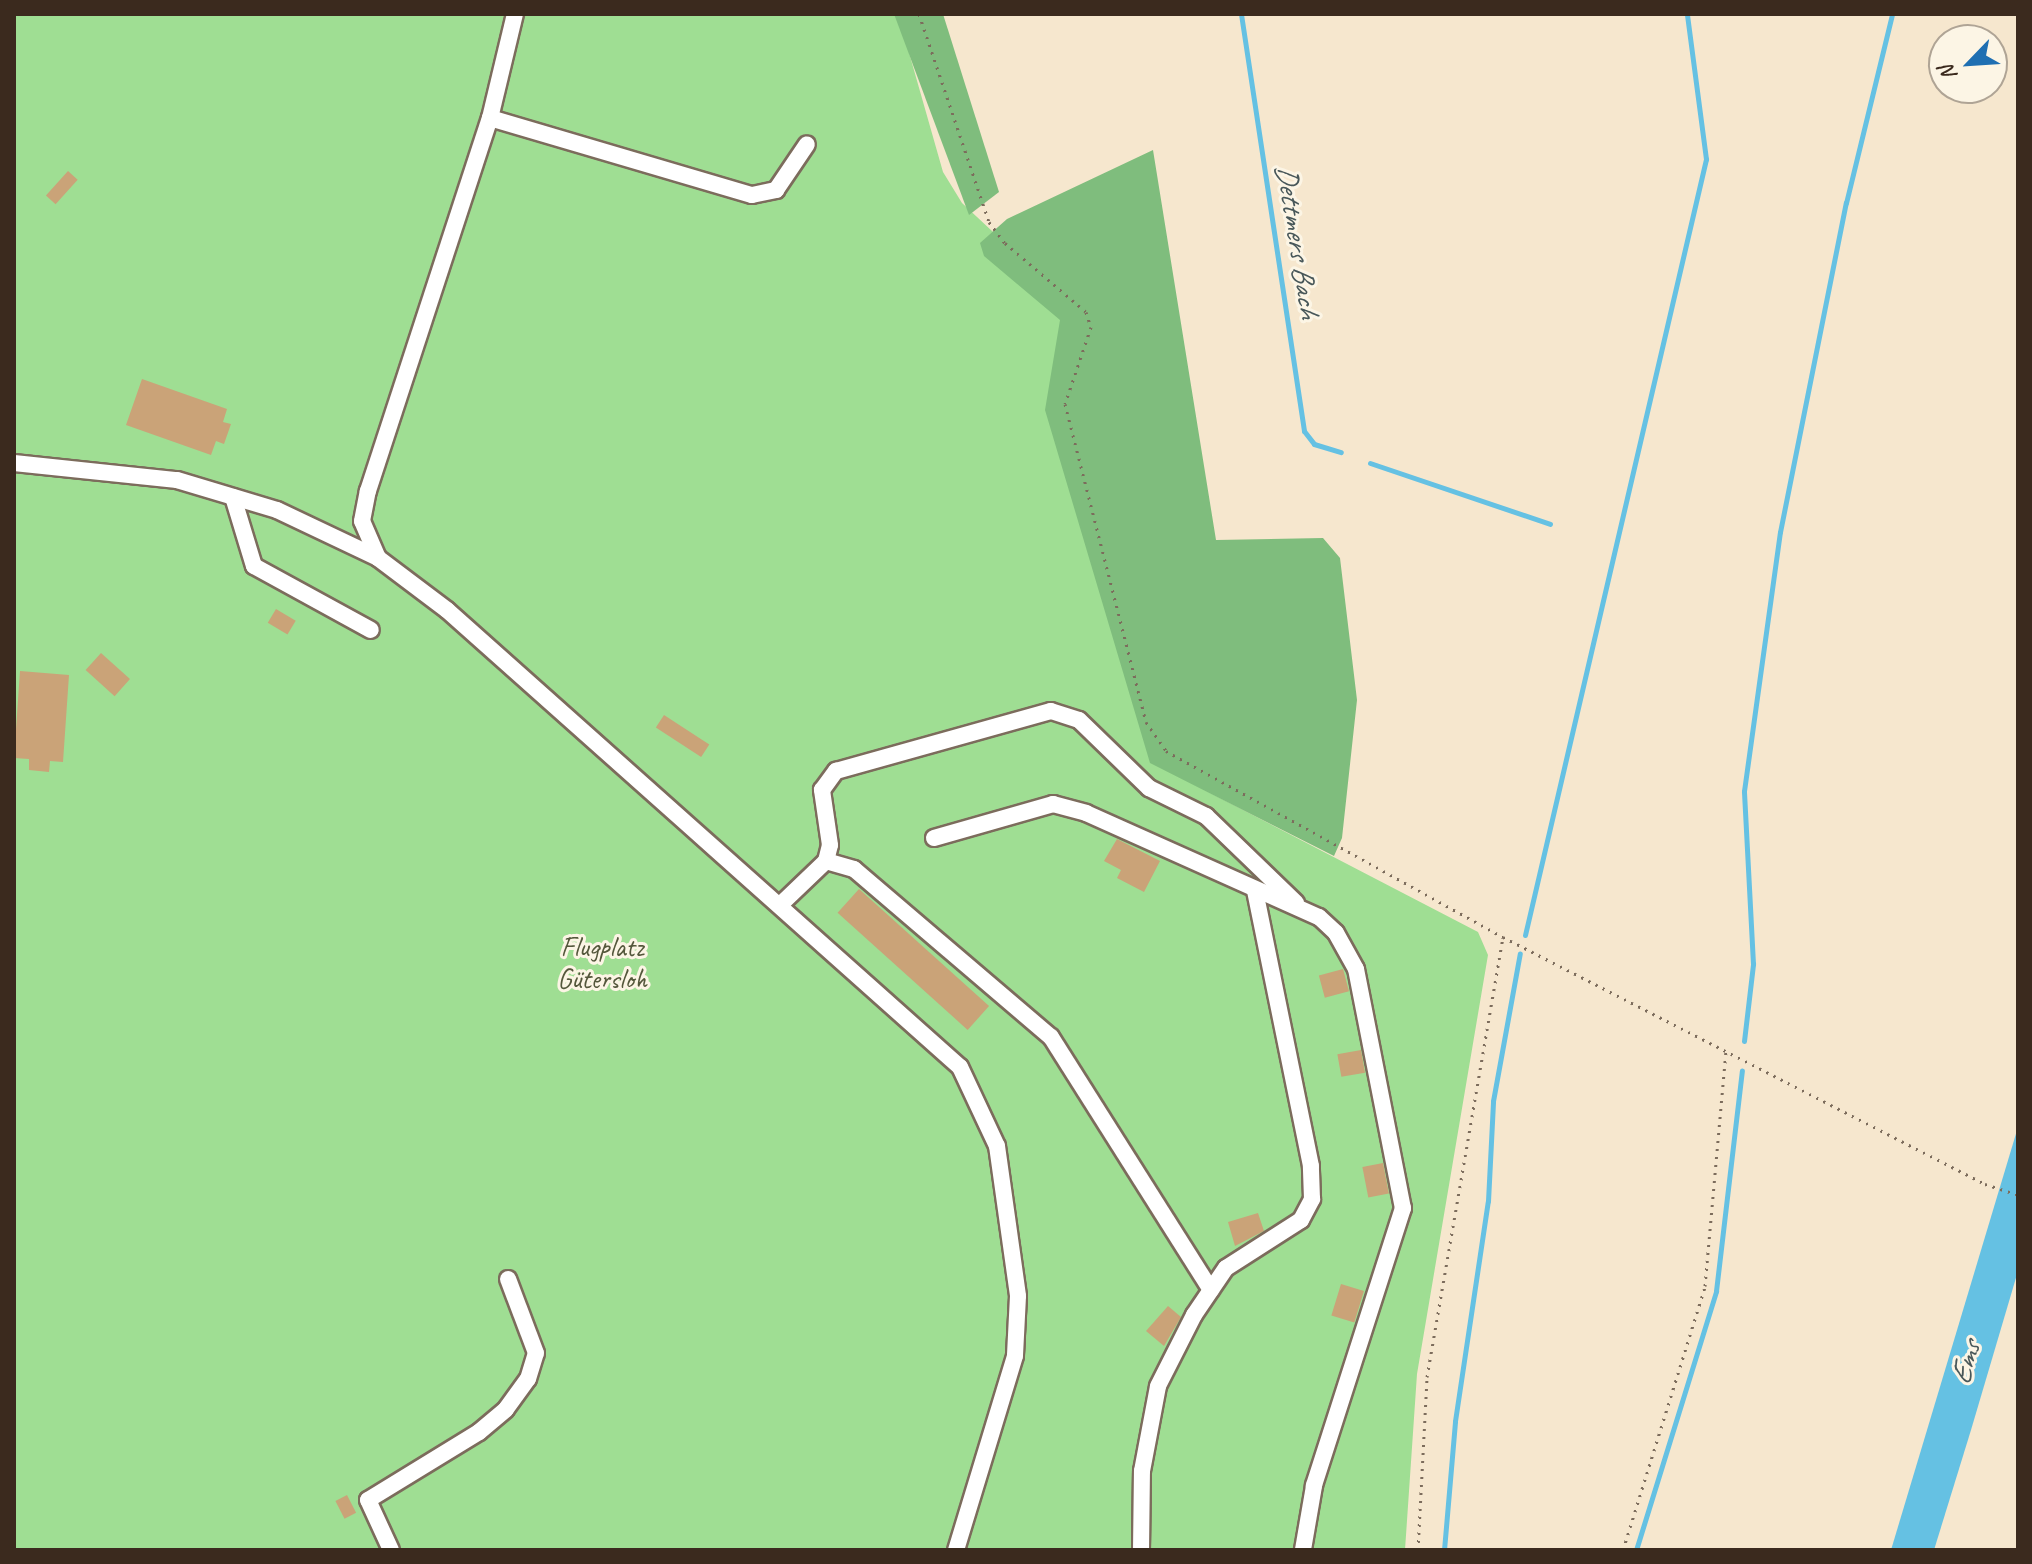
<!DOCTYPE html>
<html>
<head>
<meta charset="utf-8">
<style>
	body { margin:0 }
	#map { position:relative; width:2032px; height:1564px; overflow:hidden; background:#f6e7ce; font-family:Caveat,sans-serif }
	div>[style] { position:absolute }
	.green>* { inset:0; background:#9fde93 }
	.forest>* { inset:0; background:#7fbd7d }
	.water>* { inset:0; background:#65c1e3 }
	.stream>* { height:5px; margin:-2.5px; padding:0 2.5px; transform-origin:2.5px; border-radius:2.5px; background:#65c1e3 }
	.building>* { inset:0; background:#caa378; transform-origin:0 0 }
	.path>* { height:3px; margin-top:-1.5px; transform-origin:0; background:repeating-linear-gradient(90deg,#7c6c5c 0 2px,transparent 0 8px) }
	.roads { filter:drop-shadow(2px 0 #7c6c5c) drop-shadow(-2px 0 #7c6c5c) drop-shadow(0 2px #7c6c5c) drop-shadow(0 -2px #7c6c5c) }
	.minor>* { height:16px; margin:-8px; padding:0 8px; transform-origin:8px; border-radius:8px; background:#fff }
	span { translate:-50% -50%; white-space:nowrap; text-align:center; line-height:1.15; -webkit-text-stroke:6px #fcf5e5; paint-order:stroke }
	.park-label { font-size:28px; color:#54573b }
	.water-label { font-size:30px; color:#485759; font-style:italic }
	.frame { position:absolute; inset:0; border:16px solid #3b2a1e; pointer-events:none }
	.north { position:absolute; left:1928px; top:24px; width:80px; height:80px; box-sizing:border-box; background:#fcf5e5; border:2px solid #afa495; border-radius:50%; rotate:245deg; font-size:22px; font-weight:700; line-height:32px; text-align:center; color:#3b2a1e }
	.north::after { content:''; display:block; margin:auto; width:28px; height:36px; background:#1f6fb2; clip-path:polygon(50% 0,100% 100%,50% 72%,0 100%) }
</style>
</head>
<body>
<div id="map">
	<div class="green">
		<i style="clip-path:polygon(14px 14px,898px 14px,943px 172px,962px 203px,1080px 313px,1047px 410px,1144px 738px,1195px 785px,1478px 932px,1488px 955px,1417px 1374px,1405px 1550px,14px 1550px)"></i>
	</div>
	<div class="forest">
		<i style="clip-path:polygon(894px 14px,943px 14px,999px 192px,969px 215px)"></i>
		<i style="clip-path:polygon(1153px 150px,1216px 540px,1323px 538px,1340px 558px,1357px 700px,1342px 838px,1334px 856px,1150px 763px,1045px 410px,1060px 320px,984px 256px,980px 243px,1007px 219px)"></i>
	</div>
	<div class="water">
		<i style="clip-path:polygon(2018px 1127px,2018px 1271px,1971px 1430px,1934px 1550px,1891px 1550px)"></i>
	</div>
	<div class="stream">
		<i style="left:1241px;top:14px;width:422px;rotate:81.4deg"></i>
		<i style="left:1304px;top:431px;width:16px;rotate:52deg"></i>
		<i style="left:1314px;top:444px;width:28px;rotate:17deg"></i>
		<i style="left:1370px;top:463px;width:190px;rotate:18.7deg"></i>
		<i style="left:1525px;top:935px;width:797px;rotate:-76.87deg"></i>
		<i style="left:1706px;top:159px;width:146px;rotate:-97.5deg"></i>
		<i style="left:1744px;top:1041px;width:78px;rotate:-83.3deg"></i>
		<i style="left:1753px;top:964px;width:173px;rotate:-93deg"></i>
		<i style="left:1744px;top:791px;width:261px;rotate:-82.1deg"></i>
		<i style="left:1780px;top:532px;width:336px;rotate:-78.7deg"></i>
		<i style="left:1846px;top:203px;width:195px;rotate:-76.3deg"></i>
		<i style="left:1444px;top:1550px;width:129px;rotate:-85.1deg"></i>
		<i style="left:1455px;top:1421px;width:222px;rotate:-81.5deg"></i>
		<i style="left:1488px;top:1201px;width:100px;rotate:-87.1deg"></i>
		<i style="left:1493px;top:1101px;width:150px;rotate:-79.7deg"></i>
		<i style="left:1636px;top:1550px;width:271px;rotate:-72.8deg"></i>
		<i style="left:1716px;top:1291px;width:222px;rotate:-83.3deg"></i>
	</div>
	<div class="building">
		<i style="left:68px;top:171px;width:13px;height:33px;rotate:42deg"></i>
		<i style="clip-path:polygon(142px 379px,227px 409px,223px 422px,231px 424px,224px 444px,216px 441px,211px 455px,126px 425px)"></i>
		<i style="left:276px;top:609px;width:23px;height:16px;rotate:31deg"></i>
		<i style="left:101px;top:653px;width:39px;height:23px;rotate:42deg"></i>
		<i style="clip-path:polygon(20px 671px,69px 675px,63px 762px,50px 761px,49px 772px,29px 770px,29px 759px,14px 758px)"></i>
		<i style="left:664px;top:715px;width:54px;height:15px;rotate:33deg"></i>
		<i style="clip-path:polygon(1117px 839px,1160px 861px,1144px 892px,1117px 878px,1121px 870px,1104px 861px)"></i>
		<i style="left:859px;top:889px;width:175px;height:32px;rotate:42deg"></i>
		<i style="left:1343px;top:969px;width:23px;height:25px;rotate:75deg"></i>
		<i style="left:1361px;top:1050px;width:23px;height:24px;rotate:80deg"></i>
		<i style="left:1383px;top:1163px;width:31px;height:21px;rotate:79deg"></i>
		<i style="clip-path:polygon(1258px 1213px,1264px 1231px,1235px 1246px,1228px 1222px)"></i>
		<i style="left:1341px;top:1284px;width:24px;height:33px;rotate:17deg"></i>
		<i style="clip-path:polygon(1168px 1306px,1181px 1317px,1164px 1346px,1146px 1331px)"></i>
		<i style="left:347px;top:1495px;width:20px;height:13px;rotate:63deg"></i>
	</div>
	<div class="path">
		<i style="left:919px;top:14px;width:219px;rotate:71.4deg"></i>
		<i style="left:989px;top:222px;width:26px;rotate:53deg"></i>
		<i style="left:1005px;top:243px;width:106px;rotate:40.4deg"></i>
		<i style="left:1086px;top:312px;width:16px;rotate:72deg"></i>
		<i style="left:1091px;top:327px;width:81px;rotate:108.7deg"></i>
		<i style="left:1065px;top:404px;width:328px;rotate:75.7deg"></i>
		<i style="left:1146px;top:722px;width:35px;rotate:55deg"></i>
		<i style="left:1166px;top:751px;width:385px;rotate:28.9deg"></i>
		<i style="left:1503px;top:937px;width:542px;rotate:27.13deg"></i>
		<i style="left:1985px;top:1184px;width:35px;rotate:18deg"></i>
		<i style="left:1418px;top:1550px;width:173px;rotate:-87deg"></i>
		<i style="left:1427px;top:1377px;width:447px;rotate:-80.2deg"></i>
		<i style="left:1623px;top:1550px;width:276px;rotate:-72.7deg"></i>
		<i style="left:1705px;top:1286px;width:237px;rotate:-84.9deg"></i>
	</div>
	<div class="roads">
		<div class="minor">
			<i style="left:490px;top:118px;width:273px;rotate:16.4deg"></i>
			<i style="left:752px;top:195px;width:25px;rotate:-12deg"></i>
			<i style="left:776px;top:190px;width:55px;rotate:-56deg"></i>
			<i style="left:14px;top:463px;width:164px;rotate:6deg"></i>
			<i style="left:177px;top:480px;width:104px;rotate:16.7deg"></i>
			<i style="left:277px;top:510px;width:112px;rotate:25.4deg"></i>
			<i style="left:378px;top:558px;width:86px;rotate:37deg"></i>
			<i style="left:447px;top:610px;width:687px;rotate:41.7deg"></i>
			<i style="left:960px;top:1067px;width:87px;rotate:64.9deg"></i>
			<i style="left:997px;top:1146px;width:151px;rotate:82deg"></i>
			<i style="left:1018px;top:1296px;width:60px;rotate:92.9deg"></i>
			<i style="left:1015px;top:1356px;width:203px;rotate:106.9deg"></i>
			<i style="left:233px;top:497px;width:72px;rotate:73.1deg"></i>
			<i style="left:254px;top:566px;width:133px;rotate:28.7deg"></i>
			<i style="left:378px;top:558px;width:40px;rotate:-113.4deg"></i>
			<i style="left:362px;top:521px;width:31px;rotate:-79deg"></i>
			<i style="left:368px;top:491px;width:392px;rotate:-71.9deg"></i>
			<i style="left:490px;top:118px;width:107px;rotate:-76.5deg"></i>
			<i style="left:934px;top:838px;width:124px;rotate:-15.9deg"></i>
			<i style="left:1053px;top:804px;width:34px;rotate:15deg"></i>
			<i style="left:1086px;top:813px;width:255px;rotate:24.1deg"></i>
			<i style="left:1319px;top:917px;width:23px;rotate:43deg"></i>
			<i style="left:1336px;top:933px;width:41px;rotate:60.9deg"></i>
			<i style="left:1356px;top:969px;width:244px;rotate:78.9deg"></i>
			<i style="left:1403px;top:1208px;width:292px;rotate:107.8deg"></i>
			<i style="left:1314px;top:1486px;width:65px;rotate:99.8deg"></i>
			<i style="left:826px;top:861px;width:29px;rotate:16deg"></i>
			<i style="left:854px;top:869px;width:259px;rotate:40.5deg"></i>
			<i style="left:1051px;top:1037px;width:299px;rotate:57.7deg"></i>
			<i style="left:780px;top:905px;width:64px;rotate:-43.7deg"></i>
			<i style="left:826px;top:861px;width:16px;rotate:-76deg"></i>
			<i style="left:830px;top:845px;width:56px;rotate:-98.3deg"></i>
			<i style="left:822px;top:790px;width:24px;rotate:-54deg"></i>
			<i style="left:836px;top:771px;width:223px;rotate:-15.6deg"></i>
			<i style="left:1051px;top:711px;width:29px;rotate:18deg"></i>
			<i style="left:1079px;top:720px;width:98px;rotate:44.2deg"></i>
			<i style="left:1149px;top:788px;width:64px;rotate:26.2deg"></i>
			<i style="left:1206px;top:816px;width:125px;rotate:44deg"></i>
			<i style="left:391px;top:1550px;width:55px;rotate:-114.7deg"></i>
			<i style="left:368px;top:1500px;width:130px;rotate:-31.5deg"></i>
			<i style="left:479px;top:1432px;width:35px;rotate:-40deg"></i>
			<i style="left:506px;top:1409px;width:37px;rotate:-54deg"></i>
			<i style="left:528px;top:1379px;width:27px;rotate:-73deg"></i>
			<i style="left:536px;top:1353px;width:79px;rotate:-110.7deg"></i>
			<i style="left:1141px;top:1550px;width:79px;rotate:-89.3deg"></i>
			<i style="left:1142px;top:1471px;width:86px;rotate:-79.3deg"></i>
			<i style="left:1158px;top:1386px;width:80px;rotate:-63.1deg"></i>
			<i style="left:1194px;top:1315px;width:57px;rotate:-55.8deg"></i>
			<i style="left:1226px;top:1268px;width:89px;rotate:-32.6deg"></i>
			<i style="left:1301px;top:1220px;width:24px;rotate:-62deg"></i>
			<i style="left:1312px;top:1199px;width:33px;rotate:-92deg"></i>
			<i style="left:1311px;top:1166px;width:281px;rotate:-101.5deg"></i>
		</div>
	</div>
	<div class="park-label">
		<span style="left:602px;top:963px">Flugplatz<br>Gütersloh</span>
	</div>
	<div class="water-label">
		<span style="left:1298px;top:241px;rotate:81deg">Dettmers Bach</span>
		<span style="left:1965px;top:1363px;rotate:-74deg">Ems</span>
	</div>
	<div class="frame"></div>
	<div class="north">N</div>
</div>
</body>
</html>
